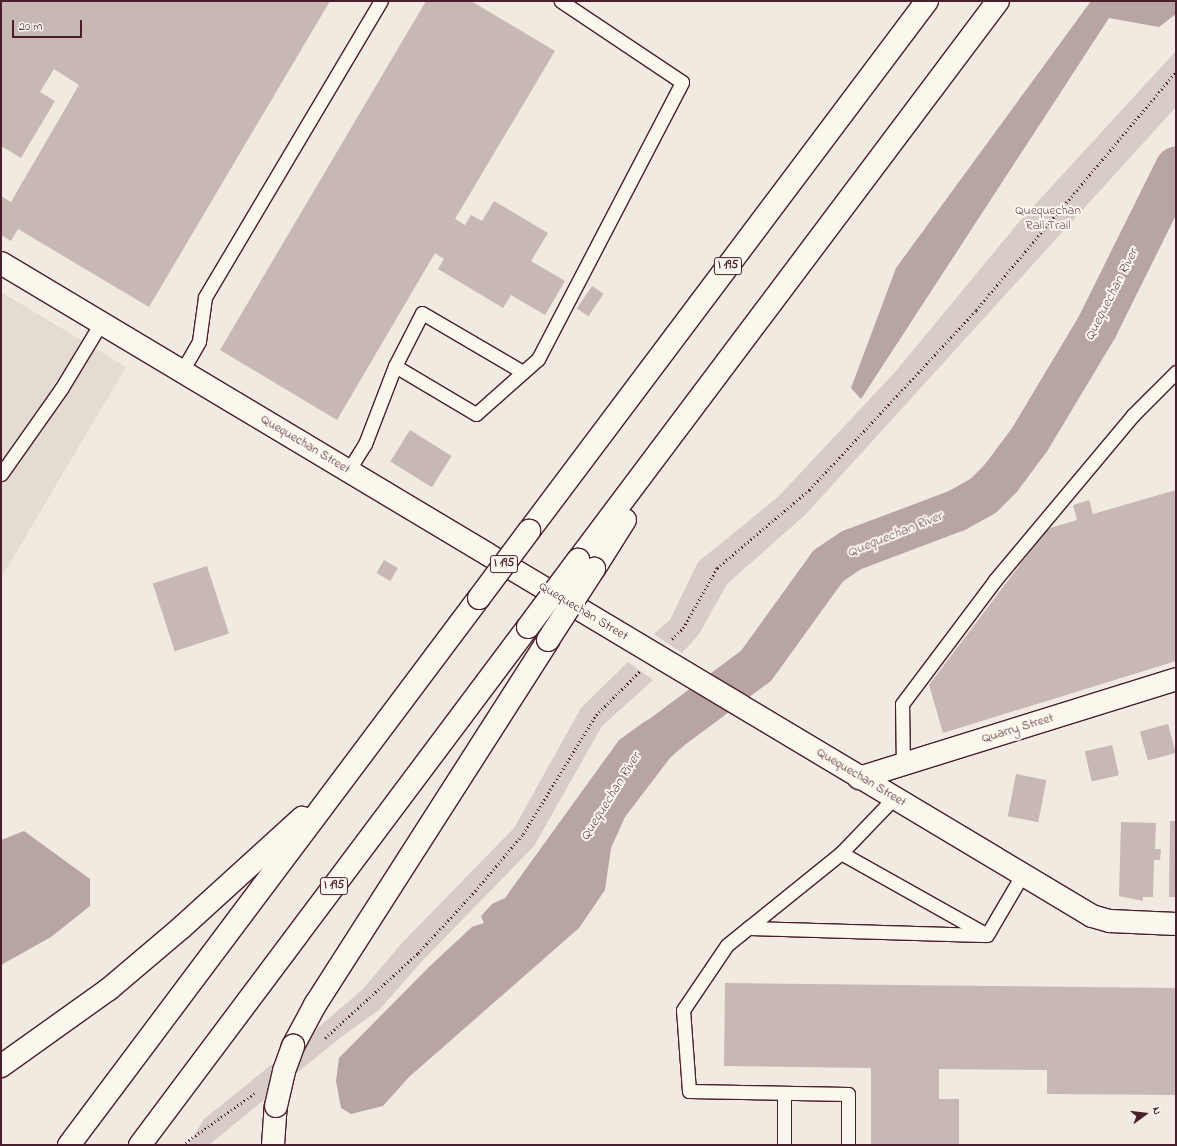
<!DOCTYPE html>
<html>
<head>
<meta charset="utf-8">
<style>
	body { margin:0 }
	#map { position:relative; width:1177px; height:1146px; overflow:hidden; background:#f0eae0; font-family:"Indie Flower",sans-serif }
	div>[style] { position:absolute }
	.built>* { inset:0; background:#e4dbd2 }
	.green>* { inset:0; background:#d8ccc6 }
	.water>* { inset:0; background:#b8a4a2 }
	.river>* { height:42px; margin:-21px; padding:0 21px; transform-origin:21px; border-radius:21px; background:#b8a4a2 }
	.building>* { inset:0; background:#c8b8b3; transform-origin:0 0 }
	.path>* { height:2.5px; margin-top:-1.25px; transform-origin:0; background:repeating-linear-gradient(90deg,#4a1f2b 0 1px,transparent 0 4px) }
	.roads { filter:drop-shadow(1px 0 #4a1f2b) drop-shadow(-1px 0 #4a1f2b) drop-shadow(0 1px #4a1f2b) drop-shadow(0 -1px #4a1f2b) }
	.lane>* { height:13px; margin:-6.5px; padding:0 6.5px; transform-origin:6.5px; border-radius:6.5px; background:#fbf7ec }
	.secondary>* { height:22px; margin:-11px; padding:0 11px; transform-origin:11px; border-radius:11px; background:#fbf7ec }
	.highway>* { height:22px; margin:-11px; padding:0 11px; transform-origin:11px; border-radius:11px; background:#fbf7ec }
	.bridges { filter:drop-shadow(1px 0 #4a1f2b) drop-shadow(-1px 0 #4a1f2b) drop-shadow(0 1px #4a1f2b) drop-shadow(0 -1px #4a1f2b) }
	.highway-bridge>* { height:22px; margin:-11px; padding:0 11px; transform-origin:11px; border-radius:11px; background:#fbf7ec }
	span { translate:-50% -50%; white-space:nowrap; text-align:center; line-height:1.15; -webkit-text-stroke:4px #fbf7ec; paint-order:stroke }
	.shield-label span { padding:1px 3px; background:#fbf7ec; border:1px solid; border-radius:3px; -webkit-text-stroke-width:0 }
	.shield-label { font-size:12px; color:#4a1f2b; font-weight:700 }
	.park-label { font-size:13px; color:#6e4a52 }
	.street-label { font-size:13px; color:#4a1f2b }
	.water-label { font-size:14px; color:#704e55; font-style:italic }
	.frame { position:absolute; inset:0; border:2px solid #4a1f2b; pointer-events:none }
	.north { position:absolute; left:1125px; top:1094px; width:40px; height:40px; -webkit-text-stroke:3px #fbf7ec; paint-order:stroke; rotate:75deg; font-size:11px; font-weight:700; line-height:16px; text-align:center; color:#4a1f2b }
	.north::after { content:''; display:block; margin:auto; width:14px; height:18px; background:#4a1f2b; clip-path:polygon(50% 0,100% 100%,50% 72%,0 100%) }
	.scale { position:absolute; left:12px; top:20px; width:70px; height:18px; box-sizing:border-box; border:2px solid #4a1f2b; border-top:0; padding-left:5px; font-size:12px; line-height:14px; white-space:nowrap; color:#4a1f2b; -webkit-text-stroke:3px #fbf7ec; paint-order:stroke }
</style>
</head>
<body>
<div id="map">
	<div class="built">
		<i style="clip-path:polygon(1px 292px,126px 367px,1px 578px)"></i>
	</div>
	<div class="green">
		<i style="clip-path:polygon(1176px 51px,1176px 107px,806px 514px,727px 584px,699px 634px,682px 653px,654px 634px,670px 620px,698px 562px,778px 497px,896px 371px,1019px 222px)"></i>
		<i style="clip-path:polygon(628px 662px,653px 680px,602px 726px,534px 846px,423px 960px,379px 1010px,345px 1034px,283px 1084px,300px 1043px,362px 990px,403px 942px,514px 828px,581px 708px)"></i>
		<i style="clip-path:polygon(281px 1057px,264px 1100px,209px 1145px,188px 1145px,204px 1119px)"></i>
	</div>
	<div class="water">
		<i style="clip-path:polygon(1091px 1px,1176px 1px,1176px 14px,1159px 27px,1109px 18px,861px 399px,851px 388px,896px 268px)"></i>
		<i style="clip-path:polygon(673px 707px,700px 731px,670px 758px,625px 817px,611px 848px,605px 890px,579px 928px,409px 1077px,383px 1106px,351px 1114px,341px 1108px,336px 1081px,339px 1058px,430px 966px,472px 927px,484px 923px,481px 916px,492px 904px,505px 898px,619px 740px,644px 722px)"></i>
		<i style="clip-path:polygon(24px 831px,90px 879px,90px 906px,51px 937px,1px 965px,1px 840px)"></i>
	</div>
	<div class="river">
		<i style="left:640px;top:752px;width:144px;rotate:-36.6deg"></i>
		<i style="left:756px;top:666px;width:123px;rotate:-54.2deg"></i>
		<i style="left:828px;top:566px;width:29px;rotate:-34deg"></i>
		<i style="left:852px;top:550px;width:111px;rotate:-20.6deg"></i>
		<i style="left:956px;top:511px;width:31px;rotate:-29deg"></i>
		<i style="left:983px;top:496px;width:25px;rotate:-45deg"></i>
		<i style="left:1001px;top:478px;width:49px;rotate:-53.4deg"></i>
		<i style="left:1030px;top:439px;width:131px;rotate:-59.1deg"></i>
		<i style="left:1097px;top:327px;width:178px;rotate:-63.6deg"></i>
	</div>
	<div class="building">
		<i style="clip-path:polygon(1px 1px,330px 1px,149px 307px,18px 229px,11px 241px,1px 235px,1px 196px,11px 202px,79px 85px,54px 69px,40px 92px,55px 101px,21px 158px,1px 146px)"></i>
		<i style="clip-path:polygon(426px 1px,471px 1px,555px 51px,455px 219px,465px 225px,471px 215px,482px 221px,494px 201px,548px 233px,531px 261px,565px 281px,545px 315px,511px 295px,503px 308px,438px 269px,444px 259px,435px 253px,337px 420px,220px 350px)"></i>
		<i style="left:592px;top:286px;width:14px;height:27px;rotate:34deg"></i>
		<i style="left:410px;top:430px;width:49px;height:37px;rotate:32deg"></i>
		<i style="clip-path:polygon(1176px 490px,1176px 661px,943px 733px,929px 685px,1047px 529px,1077px 520px,1073px 505px,1089px 500px,1093px 514px)"></i>
		<i style="left:384px;top:560px;width:16px;height:15px;rotate:30deg"></i>
		<i style="left:207px;top:566px;width:71px;height:57px;rotate:72deg"></i>
		<i style="left:1168px;top:724px;width:30px;height:29px;rotate:75deg"></i>
		<i style="left:1112px;top:745px;width:31px;height:28px;rotate:77deg"></i>
		<i style="left:1016px;top:774px;width:31px;height:43px;rotate:11deg"></i>
		<i style="clip-path:polygon(1170px 821px,1176px 821px,1176px 897px,1169px 897px)"></i>
		<i style="clip-path:polygon(1121px 822px,1156px 823px,1155px 849px,1161px 849px,1160px 860px,1154px 860px,1153px 897px,1143px 897px,1143px 901px,1119px 896px)"></i>
		<i style="clip-path:polygon(725px 983px,1176px 988px,1176px 1095px,1047px 1094px,1047px 1070px,939px 1069px,939px 1099px,959px 1099px,959px 1145px,871px 1145px,871px 1068px,724px 1066px)"></i>
	</div>
	<div class="path">
		<i style="left:672px;top:639px;width:16px;rotate:-45deg"></i>
		<i style="left:683px;top:628px;width:69px;rotate:-60.5deg"></i>
		<i style="left:717px;top:568px;width:121px;rotate:-40.3deg"></i>
		<i style="left:809px;top:490px;width:246px;rotate:-47.1deg"></i>
		<i style="left:976px;top:310px;width:311px;rotate:-50deg"></i>
		<i style="left:325px;top:1038px;width:126px;rotate:-42.4deg"></i>
		<i style="left:418px;top:953px;width:84px;rotate:-47.4deg"></i>
		<i style="left:475px;top:891px;width:75px;rotate:-49.9deg"></i>
		<i style="left:523px;top:834px;width:140px;rotate:-58.5deg"></i>
		<i style="left:596px;top:715px;width:62px;rotate:-45deg"></i>
		<i style="left:182px;top:1145px;width:90px;rotate:-35.5deg"></i>
	</div>
	<div class="roads">
		<div class="lane">
			<i style="left:395px;top:366px;width:59px;rotate:-63deg"></i>
			<i style="left:422px;top:313px;width:117px;rotate:30.3deg"></i>
			<i style="left:182px;top:371px;width:34px;rotate:-60deg"></i>
			<i style="left:199px;top:341px;width:44px;rotate:-82.2deg"></i>
			<i style="left:205px;top:297px;width:344px;rotate:-59.3deg"></i>
			<i style="left:348px;top:471px;width:32px;rotate:-58deg"></i>
			<i style="left:365px;top:444px;width:84px;rotate:-69deg"></i>
			<i style="left:395px;top:366px;width:94px;rotate:30.7deg"></i>
			<i style="left:476px;top:414px;width:83px;rotate:-41.6deg"></i>
			<i style="left:538px;top:359px;width:312px;rotate:-62.5deg"></i>
			<i style="left:682px;top:82px;width:146px;rotate:-146.2deg"></i>
			<i style="left:1px;top:474px;width:104px;rotate:-54.8deg"></i>
			<i style="left:61px;top:389px;width:77px;rotate:-58.8deg"></i>
			<i style="left:903px;top:766px;width:62px;rotate:-90.9deg"></i>
			<i style="left:902px;top:704px;width:155px;rotate:-53.1deg"></i>
			<i style="left:995px;top:580px;width:215px;rotate:-50.1deg"></i>
			<i style="left:1133px;top:415px;width:61px;rotate:-45deg"></i>
			<i style="left:841px;top:853px;width:76px;rotate:-46.1deg"></i>
			<i style="left:748px;top:928px;width:236px;rotate:1.7deg"></i>
			<i style="left:784px;top:1094px;width:51px;rotate:90deg"></i>
			<i style="left:848px;top:1145px;width:51px;rotate:-90deg"></i>
			<i style="left:848px;top:1094px;width:159px;rotate:-178.9deg"></i>
			<i style="left:689px;top:1091px;width:81px;rotate:-94.2deg"></i>
			<i style="left:683px;top:1010px;width:78px;rotate:-55.9deg"></i>
			<i style="left:727px;top:945px;width:146px;rotate:-38.9deg"></i>
			<i style="left:841px;top:853px;width:167px;rotate:29.3deg"></i>
			<i style="left:987px;top:935px;width:69px;rotate:-59.7deg"></i>
		</div>
		<div class="secondary">
			<i style="left:1px;top:263px;width:1271px;rotate:30.9deg"></i>
			<i style="left:1092px;top:916px;width:19px;rotate:16deg"></i>
			<i style="left:1110px;top:921px;width:66px;rotate:2.6deg"></i>
			<i style="left:859px;top:778px;width:332px;rotate:-17.3deg"></i>
		</div>
		<div class="highway">
			<i style="left:529px;top:531px;width:663px;rotate:-53.1deg"></i>
			<i style="left:578px;top:560px;width:699px;rotate:-53.08deg"></i>
			<i style="left:594px;top:569px;width:58px;rotate:-57.7deg"></i>
			<i style="left:293px;top:1046px;width:47px;rotate:-61.8deg"></i>
			<i style="left:315px;top:1005px;width:433px;rotate:-57.4deg"></i>
			<i style="left:1px;top:1066px;width:133px;rotate:-35.5deg"></i>
			<i style="left:109px;top:989px;width:94px;rotate:-40.3deg"></i>
			<i style="left:181px;top:928px;width:164px;rotate:-42.3deg"></i>
			<i style="left:69px;top:1145px;width:684px;rotate:-53.15deg"></i>
			<i style="left:140px;top:1145px;width:647px;rotate:-53.17deg"></i>
			<i style="left:273px;top:1145px;width:39px;rotate:-86deg"></i>
		</div>
	</div>
	<div class="bridges">
		<div class="highway-bridge">
			<i style="left:479px;top:598px;width:84px;rotate:-53.3deg"></i>
			<i style="left:528px;top:627px;width:84px;rotate:-53.3deg"></i>
			<i style="left:548px;top:640px;width:85px;rotate:-57.1deg"></i>
			<i style="left:276px;top:1106px;width:36px;rotate:-77deg"></i>
			<i style="left:284px;top:1071px;width:27px;rotate:-70deg"></i>
		</div>
	</div>
	<div class="shield-label">
		<span style="left:728px;top:266px">I 195</span>
		<span style="left:504px;top:564px">I 195</span>
		<span style="left:334px;top:886px">I 195</span>
	</div>
	<div class="park-label">
		<span style="left:1048px;top:219px">Quequechan<br>Rail Trail</span>
	</div>
	<div class="street-label">
		<span style="left:305px;top:445px;rotate:31deg">Quequechan Street</span>
		<span style="left:583px;top:612px;rotate:31deg">Quequechan Street</span>
		<span style="left:1018px;top:729px;rotate:-17deg">Quarry Street</span>
		<span style="left:861px;top:778px;rotate:31deg">Quequechan Street</span>
	</div>
	<div class="water-label">
		<span style="left:1112px;top:295px;rotate:-63deg">Quequechan River</span>
		<span style="left:895px;top:535px;rotate:-22deg">Quequechan River</span>
		<span style="left:611px;top:797px;rotate:-58deg">Quequechan River</span>
	</div>
	<div class="frame"></div>
	<div class="north">N</div>
	<div class="scale">20 m</div>
</div>
</body>
</html>
